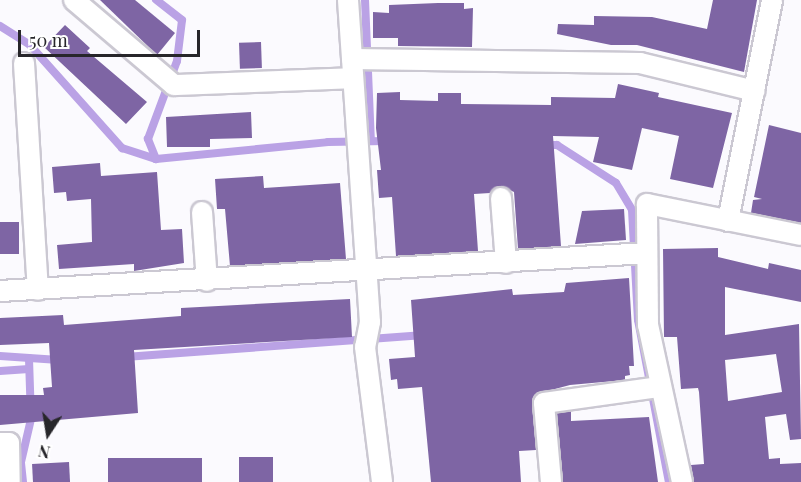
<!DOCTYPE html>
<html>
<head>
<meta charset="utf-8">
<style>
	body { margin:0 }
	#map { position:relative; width:801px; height:482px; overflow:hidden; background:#fbfafe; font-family:"Playfair Display",serif }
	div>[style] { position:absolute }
	.stream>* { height:8px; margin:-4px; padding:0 4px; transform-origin:4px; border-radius:4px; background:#baa2e5 }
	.building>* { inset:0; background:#7e65a4; transform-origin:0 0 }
	.roads { filter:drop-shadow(2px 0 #cbc8d2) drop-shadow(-2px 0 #cbc8d2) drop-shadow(0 2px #cbc8d2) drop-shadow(0 -2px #cbc8d2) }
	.minor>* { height:20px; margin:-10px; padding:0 10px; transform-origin:10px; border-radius:10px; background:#fff }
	span { translate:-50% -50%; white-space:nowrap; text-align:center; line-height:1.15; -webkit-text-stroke:4.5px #fff; paint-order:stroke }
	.north { position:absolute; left:18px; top:404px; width:60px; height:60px; -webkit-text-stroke:4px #fff; paint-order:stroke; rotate:192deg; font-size:16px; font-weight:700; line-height:24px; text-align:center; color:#27262a }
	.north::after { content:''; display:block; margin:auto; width:21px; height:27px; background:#27262a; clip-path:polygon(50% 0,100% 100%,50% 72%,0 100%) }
	.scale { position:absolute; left:18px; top:30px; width:182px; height:27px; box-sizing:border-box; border:3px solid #27262a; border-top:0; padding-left:8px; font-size:18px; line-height:21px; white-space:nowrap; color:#27262a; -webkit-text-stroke:4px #fff; paint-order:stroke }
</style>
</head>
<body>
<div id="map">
	<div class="stream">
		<i style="left:365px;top:0;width:141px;rotate:87.6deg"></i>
		<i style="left:0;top:26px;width:34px;rotate:32deg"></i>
		<i style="left:29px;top:44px;width:140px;rotate:48.2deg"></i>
		<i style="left:122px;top:148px;width:36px;rotate:18deg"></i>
		<i style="left:156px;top:159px;width:173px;rotate:-5.6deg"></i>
		<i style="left:328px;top:142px;width:58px;rotate:-1deg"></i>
		<i style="left:545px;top:145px;width:12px"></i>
		<i style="left:557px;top:145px;width:70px;rotate:32.8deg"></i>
		<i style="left:616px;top:183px;width:31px;rotate:59deg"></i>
		<i style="left:632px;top:210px;width:110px;rotate:86.9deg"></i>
		<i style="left:638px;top:320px;width:165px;rotate:79.2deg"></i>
		<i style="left:156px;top:159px;width:22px;rotate:-112deg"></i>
		<i style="left:148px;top:139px;width:83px;rotate:-69.6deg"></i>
		<i style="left:177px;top:61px;width:41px;rotate:-83deg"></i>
		<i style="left:182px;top:20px;width:33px;rotate:-142deg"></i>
		<i style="left:0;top:356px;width:59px;rotate:3.9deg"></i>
		<i style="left:125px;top:357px;width:300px;rotate:-4.2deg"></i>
		<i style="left:0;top:371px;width:29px;rotate:-4deg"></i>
		<i style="left:23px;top:482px;width:20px;rotate:-96deg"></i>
		<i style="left:21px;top:462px;width:44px;rotate:-76.9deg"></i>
		<i style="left:31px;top:419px;width:61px;rotate:-91.9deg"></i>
	</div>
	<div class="building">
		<i style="clip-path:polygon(100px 0,135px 0,175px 33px,157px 55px)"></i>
		<i style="clip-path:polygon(713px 0,757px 0,744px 72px,637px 45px,611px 45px,557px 34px,558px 24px,594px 25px,594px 16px,652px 17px,707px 29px)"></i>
		<i style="clip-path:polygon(438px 3px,464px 3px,464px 9px,473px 8px,472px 47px,398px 46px,398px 38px,373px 38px,373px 12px,389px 13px,389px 5px)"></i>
		<i style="clip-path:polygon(65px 25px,90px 48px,87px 51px,147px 102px,126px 124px,44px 47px)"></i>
		<i style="left:261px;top:42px;width:26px;height:22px;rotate:88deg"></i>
		<i style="clip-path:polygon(618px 84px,659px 93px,658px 97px,732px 113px,713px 188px,670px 179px,679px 136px,642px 128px,632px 170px,593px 162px,599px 137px,553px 136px,561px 246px,518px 249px,514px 192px,501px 186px,490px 193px,474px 194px,478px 251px,396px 256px,392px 197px,379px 198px,377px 170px,381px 170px,376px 128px,377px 93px,400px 92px,400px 100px,438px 101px,438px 93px,461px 93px,461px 104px,551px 105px,551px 97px,615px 98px)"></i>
		<i style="clip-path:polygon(251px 112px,252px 138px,210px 139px,210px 147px,167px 147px,166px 117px)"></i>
		<i style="clip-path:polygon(769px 125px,801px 133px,801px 223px,751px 213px,753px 200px,762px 199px,754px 197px)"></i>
		<i style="clip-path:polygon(100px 163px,101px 176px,157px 172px,161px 230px,182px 229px,184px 263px,134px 271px,134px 264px,59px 269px,57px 245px,92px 242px,91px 199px,67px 201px,66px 192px,54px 193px,52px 167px)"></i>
		<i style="clip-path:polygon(263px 176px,264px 188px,340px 183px,346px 259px,230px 266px,225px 209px,217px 209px,215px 179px)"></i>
		<i style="clip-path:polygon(624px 209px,626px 240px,575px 244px,582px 211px)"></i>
		<i style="left:0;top:222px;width:19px;height:32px"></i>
		<i style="clip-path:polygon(evenodd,718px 248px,718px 257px,768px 269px,769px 263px,801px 270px,801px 302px,725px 287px,725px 335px,799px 324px,801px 439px,790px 440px,786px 414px,765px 417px,769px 459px,780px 458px,780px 464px,801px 463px,801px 482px,694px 482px,691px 465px,704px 464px,699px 392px,698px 388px,681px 389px,677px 337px,664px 337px,663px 249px,718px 248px,776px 354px,782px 392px,728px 401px,725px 360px,776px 354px)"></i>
		<i style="clip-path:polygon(629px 278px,634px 366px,629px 366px,630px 375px,625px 376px,625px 380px,570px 385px,536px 394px,532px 404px,536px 450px,519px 451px,521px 482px,431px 482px,422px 387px,398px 389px,397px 379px,391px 380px,389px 359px,415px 357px,411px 300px,512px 289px,513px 295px,564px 292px,566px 283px)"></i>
		<i style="clip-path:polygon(350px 299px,352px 337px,134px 350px,138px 413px,0 425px,0 395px,44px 395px,43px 388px,52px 387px,49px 343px,0 345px,0 318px,63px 315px,64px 325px,181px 316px,181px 308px)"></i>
		<i style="clip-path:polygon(571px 411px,571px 421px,649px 417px,658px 482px,563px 482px,557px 413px)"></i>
		<i style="left:239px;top:457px;width:34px;height:25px"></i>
		<i style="left:202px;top:458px;width:24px;height:94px;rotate:90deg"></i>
		<i style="left:69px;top:462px;width:20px;height:37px;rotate:87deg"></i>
	</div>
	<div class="roads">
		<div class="minor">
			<i style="left:74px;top:0;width:131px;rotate:40.4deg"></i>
			<i style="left:174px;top:85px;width:179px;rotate:-2.2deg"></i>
			<i style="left:348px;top:0;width:323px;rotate:86.1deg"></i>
			<i style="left:370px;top:322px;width:25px;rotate:101deg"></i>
			<i style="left:365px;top:347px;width:136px;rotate:82.8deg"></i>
			<i style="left:352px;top:59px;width:288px;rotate:0.8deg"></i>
			<i style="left:640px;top:63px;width:118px;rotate:13.7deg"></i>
			<i style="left:24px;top:63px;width:227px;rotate:86.5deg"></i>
			<i style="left:501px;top:198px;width:65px;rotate:85.6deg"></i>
			<i style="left:202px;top:212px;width:69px;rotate:85.9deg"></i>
			<i style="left:728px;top:221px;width:225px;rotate:-78.7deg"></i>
			<i style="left:0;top:291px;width:648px;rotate:-3.36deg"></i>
			<i style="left:0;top:443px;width:9px"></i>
			<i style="left:9px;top:443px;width:39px;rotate:89deg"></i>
			<i style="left:551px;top:482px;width:79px;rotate:-95.1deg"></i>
			<i style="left:544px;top:403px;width:117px;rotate:-7.9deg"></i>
			<i style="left:682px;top:482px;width:161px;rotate:-102.2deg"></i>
			<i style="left:648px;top:325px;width:121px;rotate:-90.5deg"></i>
			<i style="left:647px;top:204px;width:157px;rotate:11.4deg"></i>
		</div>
	</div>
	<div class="north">N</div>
	<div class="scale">50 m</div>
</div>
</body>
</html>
